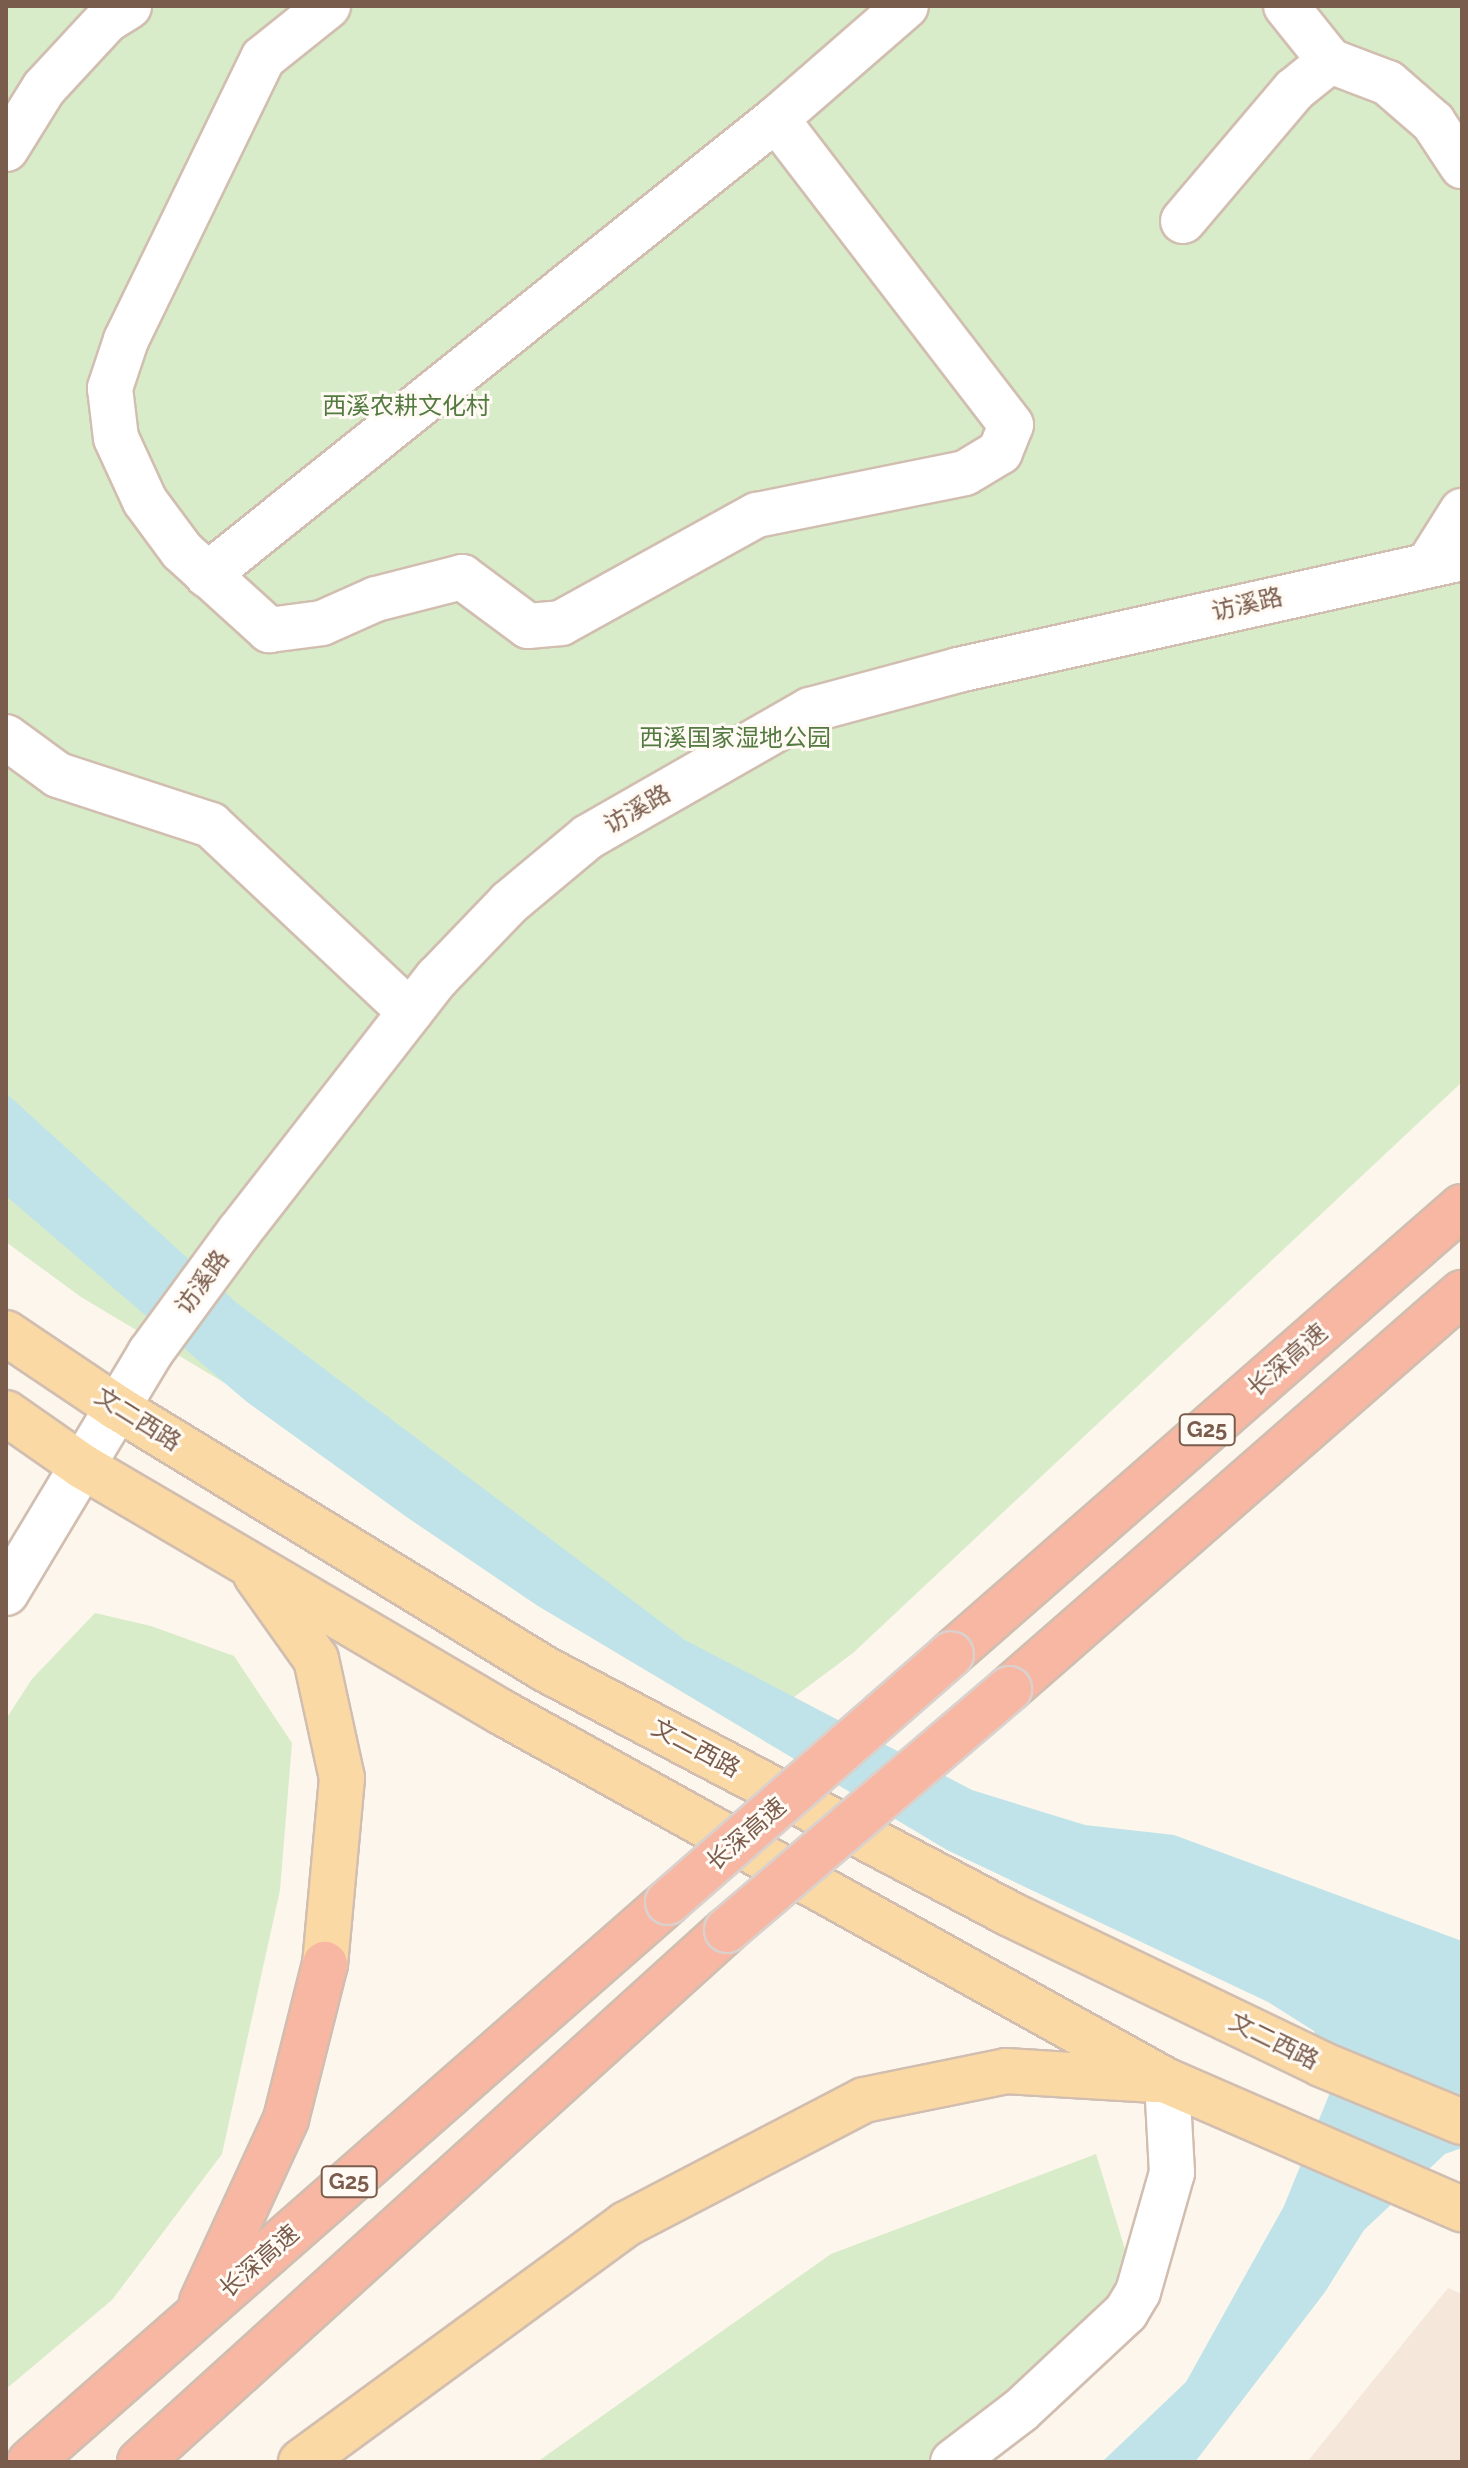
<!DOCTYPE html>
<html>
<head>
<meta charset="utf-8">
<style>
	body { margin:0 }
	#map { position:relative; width:1468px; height:2468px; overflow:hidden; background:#fdf6ec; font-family:Raleway,"Noto Sans SC",sans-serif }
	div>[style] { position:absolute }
	.residential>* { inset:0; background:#f5e8da }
	.green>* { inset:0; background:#d8ecc9 }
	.water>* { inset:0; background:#bfe3e8 }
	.roads { filter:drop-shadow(2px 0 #d1beb0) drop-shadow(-2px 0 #d1beb0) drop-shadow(0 2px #d1beb0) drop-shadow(0 -2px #d1beb0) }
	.minor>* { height:44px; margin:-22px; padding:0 22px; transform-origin:22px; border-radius:22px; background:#fff }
	.major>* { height:44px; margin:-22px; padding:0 22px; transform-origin:22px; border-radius:22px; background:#fbd9a5 }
	.highway>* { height:44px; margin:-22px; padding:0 22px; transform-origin:22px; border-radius:22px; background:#f7b7a3 }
	.bridges { filter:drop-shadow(2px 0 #dad1cd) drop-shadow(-2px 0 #dad1cd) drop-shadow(0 2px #dad1cd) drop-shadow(0 -2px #dad1cd) }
	.highway-bridge>* { height:44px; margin:-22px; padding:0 22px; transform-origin:22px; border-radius:22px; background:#f7b7a3 }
	span { translate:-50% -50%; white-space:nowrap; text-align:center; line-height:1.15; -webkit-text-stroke:6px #fffaf3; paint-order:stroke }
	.shield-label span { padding:2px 6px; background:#fffaf3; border:2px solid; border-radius:6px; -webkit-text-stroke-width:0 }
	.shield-label { font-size:22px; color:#7a5c4d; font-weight:700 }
	.park-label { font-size:24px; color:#537a41 }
	.street-label { font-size:24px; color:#7a5c4d }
	.frame { position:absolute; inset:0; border:8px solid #7a5c4d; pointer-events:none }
</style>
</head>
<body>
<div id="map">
	<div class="residential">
		<i style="clip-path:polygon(1448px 2288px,1462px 2294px,1462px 2462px,1307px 2462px)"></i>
	</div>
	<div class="green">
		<i style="clip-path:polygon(6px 6px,1462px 6px,1462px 1082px,853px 1653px,774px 1712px,81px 1297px,6px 1242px)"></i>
		<i style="clip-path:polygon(95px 1613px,151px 1626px,234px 1656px,292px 1743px,280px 1890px,222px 2154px,112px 2300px,6px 2389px,6px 1719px,32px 1679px)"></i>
		<i style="clip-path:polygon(1096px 2154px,1138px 2292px,955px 2462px,537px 2462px,831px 2254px)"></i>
	</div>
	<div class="water">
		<i style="clip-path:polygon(6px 1093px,238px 1304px,685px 1640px,972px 1790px,1085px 1825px,1174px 1835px,1462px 1941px,1462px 2148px,1445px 2154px,1364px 2230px,1325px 2292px,1195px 2462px,1102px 2462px,1186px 2382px,1284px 2206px,1333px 2085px,1314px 2031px,1268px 2002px,947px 1850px,538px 1606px,408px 1518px,247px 1402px,6px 1196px)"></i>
	</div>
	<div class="roads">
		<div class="minor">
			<i style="left:328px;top:6px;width:83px;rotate:141.3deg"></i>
			<i style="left:263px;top:58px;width:314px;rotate:115.9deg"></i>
			<i style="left:126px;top:340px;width:51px;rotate:108.4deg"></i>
			<i style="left:110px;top:388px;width:50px;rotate:83.2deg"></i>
			<i style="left:116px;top:438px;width:69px;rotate:65.3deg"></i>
			<i style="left:145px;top:501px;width:62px;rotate:53.5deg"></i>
			<i style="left:182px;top:551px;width:118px;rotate:42.2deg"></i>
			<i style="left:269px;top:630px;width:53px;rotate:-7.5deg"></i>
			<i style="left:322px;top:623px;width:59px;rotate:-24deg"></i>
			<i style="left:376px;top:599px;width:89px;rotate:-14.3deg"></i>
			<i style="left:462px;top:577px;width:82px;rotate:36.6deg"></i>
			<i style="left:528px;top:626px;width:33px;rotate:-5deg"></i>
			<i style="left:561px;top:623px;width:224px;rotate:-28.9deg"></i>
			<i style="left:757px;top:515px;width:212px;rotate:-11.4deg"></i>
			<i style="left:965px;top:473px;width:41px;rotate:-31deg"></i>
			<i style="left:1000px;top:452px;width:29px;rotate:-68deg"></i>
			<i style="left:1011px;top:425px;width:386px;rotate:-127.5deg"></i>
			<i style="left:776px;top:119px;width:172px;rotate:-41deg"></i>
			<i style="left:1286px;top:6px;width:70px;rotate:51.3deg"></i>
			<i style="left:6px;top:149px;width:72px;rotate:-58.1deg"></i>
			<i style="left:44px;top:88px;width:93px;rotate:-47.2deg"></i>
			<i style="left:107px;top:20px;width:26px;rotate:-32deg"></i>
			<i style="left:1183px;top:221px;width:172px;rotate:-49.7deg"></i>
			<i style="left:1294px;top:90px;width:46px;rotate:-38.9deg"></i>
			<i style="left:1330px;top:61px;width:62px;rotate:20.8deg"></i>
			<i style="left:1388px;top:83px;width:60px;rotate:40.9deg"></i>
			<i style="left:1433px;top:122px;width:53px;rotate:56.6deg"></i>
			<i style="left:1428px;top:565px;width:64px;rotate:-57.8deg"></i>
			<i style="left:207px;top:575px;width:729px;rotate:-38.71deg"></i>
			<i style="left:6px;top:737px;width:64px;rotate:36.2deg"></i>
			<i style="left:58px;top:775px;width:161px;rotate:18.1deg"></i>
			<i style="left:211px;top:825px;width:273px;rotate:43.2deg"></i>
			<i style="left:6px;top:1593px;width:280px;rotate:-59deg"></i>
			<i style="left:150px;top:1353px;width:150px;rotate:-53.7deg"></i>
			<i style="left:239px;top:1232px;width:322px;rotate:-52.1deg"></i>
			<i style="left:437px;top:978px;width:105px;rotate:-46.2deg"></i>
			<i style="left:510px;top:902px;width:102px;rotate:-39.8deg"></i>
			<i style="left:588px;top:837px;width:256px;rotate:-29.8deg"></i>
			<i style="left:810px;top:710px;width:153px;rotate:-15.1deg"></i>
			<i style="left:958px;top:670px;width:516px;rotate:-12.53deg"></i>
			<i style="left:953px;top:2462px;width:84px;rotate:-37.3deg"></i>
			<i style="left:1020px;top:2411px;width:145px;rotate:-43deg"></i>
			<i style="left:1126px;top:2312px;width:23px;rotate:-59deg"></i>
			<i style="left:1138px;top:2292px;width:124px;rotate:-74.1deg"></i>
			<i style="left:1172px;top:2173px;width:92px;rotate:-93.1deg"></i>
		</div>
		<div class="major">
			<i style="left:6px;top:1333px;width:133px;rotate:33.9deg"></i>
			<i style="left:116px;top:1407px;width:503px;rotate:31.41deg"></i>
			<i style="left:545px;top:1669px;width:526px;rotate:27.78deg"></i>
			<i style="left:1010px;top:1914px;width:345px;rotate:25.7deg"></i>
			<i style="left:1321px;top:2064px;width:152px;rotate:22.4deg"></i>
			<i style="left:6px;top:1413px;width:93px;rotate:34.9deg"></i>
			<i style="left:82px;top:1466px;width:488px;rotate:30.4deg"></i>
			<i style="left:503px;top:1713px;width:759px;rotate:29deg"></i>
			<i style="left:1167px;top:2081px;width:322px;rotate:23.5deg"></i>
			<i style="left:256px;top:1575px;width:103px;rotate:54.5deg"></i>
			<i style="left:316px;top:1659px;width:122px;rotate:77.7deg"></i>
			<i style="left:342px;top:1778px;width:187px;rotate:95.2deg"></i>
			<i style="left:301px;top:2462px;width:403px;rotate:-36.2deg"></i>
			<i style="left:626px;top:2224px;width:268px;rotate:-27.5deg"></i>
			<i style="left:864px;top:2100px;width:145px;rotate:-11.5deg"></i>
			<i style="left:1006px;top:2071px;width:149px;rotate:3.5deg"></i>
		</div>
		<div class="highway">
			<i style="left:951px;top:1654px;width:679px;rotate:-41.18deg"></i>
			<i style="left:1009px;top:1689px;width:602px;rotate:-41.16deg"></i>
			<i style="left:202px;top:2302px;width:201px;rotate:-65.3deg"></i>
			<i style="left:286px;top:2119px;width:160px;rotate:-75.9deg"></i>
			<i style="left:30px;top:2462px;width:849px;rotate:-41.27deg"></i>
			<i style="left:140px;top:2462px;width:792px;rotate:-42.19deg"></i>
		</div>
	</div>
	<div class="bridges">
		<div class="highway-bridge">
			<i style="left:668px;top:1902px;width:376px;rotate:-41.2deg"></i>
			<i style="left:727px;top:1930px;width:371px;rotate:-40.5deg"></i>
		</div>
	</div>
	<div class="shield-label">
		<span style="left:1207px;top:1430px">G25</span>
		<span style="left:349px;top:2182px">G25</span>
	</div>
	<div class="park-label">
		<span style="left:406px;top:406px">西溪农耕文化村</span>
		<span style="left:735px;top:738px">西溪国家湿地公园</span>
	</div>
	<div class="street-label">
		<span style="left:1247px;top:604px;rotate:-13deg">访溪路</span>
		<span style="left:637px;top:809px;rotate:-30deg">访溪路</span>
		<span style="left:202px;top:1282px;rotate:-54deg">访溪路</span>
		<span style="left:1287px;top:1360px;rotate:-41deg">长深高速</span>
		<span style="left:138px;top:1419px;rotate:32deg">文二西路</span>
		<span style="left:696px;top:1748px;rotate:28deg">文二西路</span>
		<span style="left:746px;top:1834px;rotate:-41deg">长深高速</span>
		<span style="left:1274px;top:2041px;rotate:26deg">文二西路</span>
		<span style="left:259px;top:2261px;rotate:-41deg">长深高速</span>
	</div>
	<div class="frame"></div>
</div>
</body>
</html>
